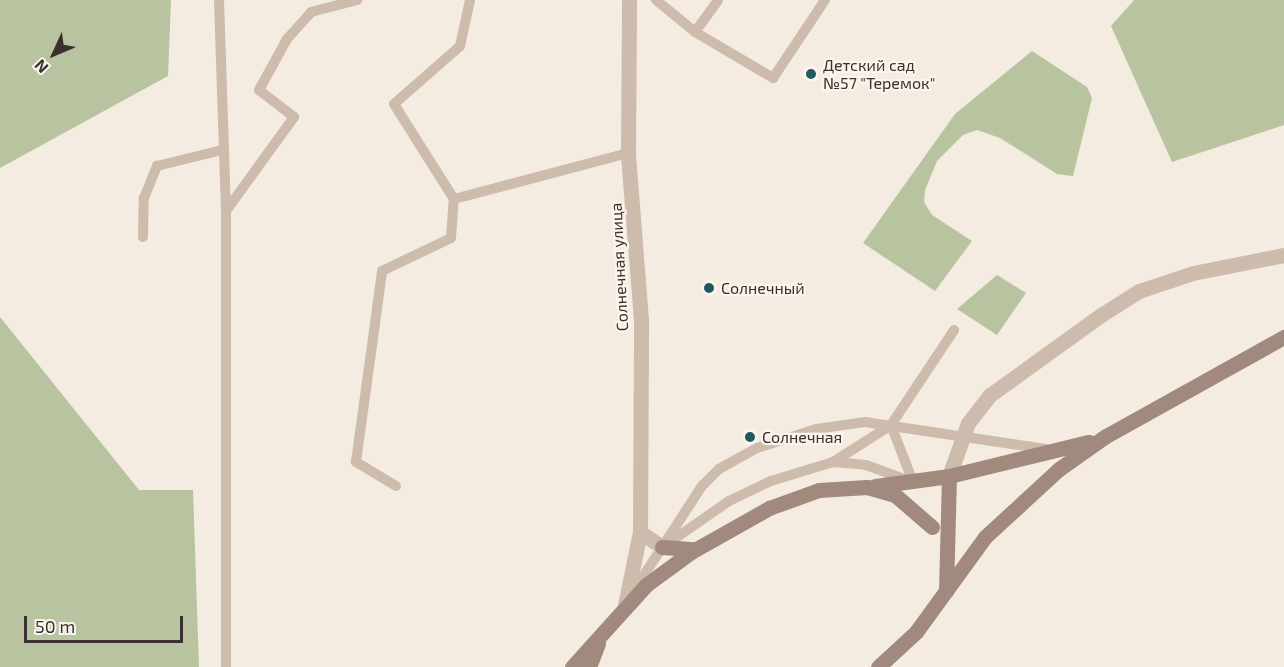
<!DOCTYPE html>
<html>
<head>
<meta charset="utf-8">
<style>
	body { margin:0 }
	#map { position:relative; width:1284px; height:667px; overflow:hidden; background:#f4ebe1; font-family:"Exo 2",sans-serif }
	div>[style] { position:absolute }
	.green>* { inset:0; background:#b8c4a0 }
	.lane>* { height:10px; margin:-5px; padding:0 5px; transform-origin:5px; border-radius:5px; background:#cdbbac }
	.street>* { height:15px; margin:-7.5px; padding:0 7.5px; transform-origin:7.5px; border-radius:7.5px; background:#cdbbac }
	.secondary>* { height:15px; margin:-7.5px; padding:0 7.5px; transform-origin:7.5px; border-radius:7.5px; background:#a18a7d }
	.dots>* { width:16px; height:16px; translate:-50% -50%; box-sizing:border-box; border:3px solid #fbf5ee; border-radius:50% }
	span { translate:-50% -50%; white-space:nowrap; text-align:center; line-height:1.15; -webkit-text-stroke:4.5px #fbf5ee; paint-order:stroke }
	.poi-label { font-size:16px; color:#3b302b }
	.left { translate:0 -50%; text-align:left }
	.street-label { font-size:16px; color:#3b302b }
	.north { position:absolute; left:24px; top:24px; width:60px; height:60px; -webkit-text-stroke:4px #fbf5ee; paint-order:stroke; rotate:226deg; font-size:16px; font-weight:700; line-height:24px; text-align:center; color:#3b302b }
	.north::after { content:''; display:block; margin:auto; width:21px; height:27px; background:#3b302b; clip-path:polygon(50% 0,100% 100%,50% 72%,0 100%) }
	.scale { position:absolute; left:24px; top:616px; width:159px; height:27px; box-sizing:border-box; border:3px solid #3b302b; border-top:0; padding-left:8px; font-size:18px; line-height:21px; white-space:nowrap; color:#3b302b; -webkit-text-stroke:4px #fbf5ee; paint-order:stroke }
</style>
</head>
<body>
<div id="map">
	<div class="green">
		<i style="clip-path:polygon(0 0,171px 0,168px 76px,0 168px)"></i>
		<i style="clip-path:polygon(1134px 0,1284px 0,1284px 125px,1172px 162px,1111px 26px)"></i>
		<i style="clip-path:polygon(1032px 51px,1087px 87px,1092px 98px,1073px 176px,1057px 174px,1000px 138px,977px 130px,963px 135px,937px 161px,925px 190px,924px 202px,932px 215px,972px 241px,935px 291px,863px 243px,955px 114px)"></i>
		<i style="clip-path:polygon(997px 275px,1026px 293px,997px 335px,957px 309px)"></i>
		<i style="clip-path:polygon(0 317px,139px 490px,193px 490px,199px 667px,0 667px)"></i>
	</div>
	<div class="lane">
		<i style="left:219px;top:0;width:211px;rotate:88.1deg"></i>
		<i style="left:226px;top:211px;width:456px;rotate:90deg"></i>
		<i style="left:656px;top:0;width:50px;rotate:39.4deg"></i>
		<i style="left:695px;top:32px;width:91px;rotate:30.5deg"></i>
		<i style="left:773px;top:78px;width:94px;rotate:-56.3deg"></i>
		<i style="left:695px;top:32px;width:39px;rotate:-54deg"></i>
		<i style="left:454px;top:199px;width:112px;rotate:-122.3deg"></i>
		<i style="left:394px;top:104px;width:88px;rotate:-41.3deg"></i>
		<i style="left:460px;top:46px;width:47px;rotate:-77.7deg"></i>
		<i style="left:226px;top:211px;width:116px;rotate:-54.1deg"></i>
		<i style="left:294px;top:117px;width:44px;rotate:-142.4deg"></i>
		<i style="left:259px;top:90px;width:58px;rotate:-61.2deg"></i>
		<i style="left:287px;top:39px;width:36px;rotate:-48deg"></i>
		<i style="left:311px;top:12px;width:48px;rotate:-14.6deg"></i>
		<i style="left:143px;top:237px;width:39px;rotate:-89deg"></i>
		<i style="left:144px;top:198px;width:35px;rotate:-68deg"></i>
		<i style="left:157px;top:166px;width:67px;rotate:-13.8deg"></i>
		<i style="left:891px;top:425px;width:61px;rotate:68.9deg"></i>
		<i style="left:833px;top:462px;width:33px;rotate:5deg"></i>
		<i style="left:866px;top:465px;width:44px;rotate:20.1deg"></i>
		<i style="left:396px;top:486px;width:47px;rotate:-149deg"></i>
		<i style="left:356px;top:462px;width:193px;rotate:-82.2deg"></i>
		<i style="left:382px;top:271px;width:76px;rotate:-25.6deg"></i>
		<i style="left:451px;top:238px;width:39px;rotate:-86deg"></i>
		<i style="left:454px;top:199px;width:180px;rotate:-14.8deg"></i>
		<i style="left:670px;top:542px;width:72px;rotate:-34.8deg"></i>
		<i style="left:729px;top:501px;width:47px;rotate:-25.5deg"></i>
		<i style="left:771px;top:481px;width:65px;rotate:-17deg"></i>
		<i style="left:833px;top:462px;width:69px;rotate:-32.5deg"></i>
		<i style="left:891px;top:425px;width:114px;rotate:-56.4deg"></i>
		<i style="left:635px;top:589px;width:123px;rotate:-57deg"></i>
		<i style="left:702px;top:486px;width:24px;rotate:-45deg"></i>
		<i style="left:719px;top:469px;width:43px;rotate:-28.9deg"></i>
		<i style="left:757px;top:448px;width:62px;rotate:-17.9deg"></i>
		<i style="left:816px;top:429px;width:49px;rotate:-8.1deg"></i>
		<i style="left:865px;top:422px;width:183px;rotate:8.5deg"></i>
	</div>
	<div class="street">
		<i style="left:949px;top:476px;width:56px;rotate:-70.3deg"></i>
		<i style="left:968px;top:423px;width:36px;rotate:-52deg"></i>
		<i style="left:990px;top:395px;width:137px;rotate:-35.8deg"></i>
		<i style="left:1101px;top:315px;width:45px;rotate:-32.3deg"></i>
		<i style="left:1139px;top:291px;width:57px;rotate:-18.4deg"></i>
		<i style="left:1193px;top:273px;width:93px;rotate:-11.2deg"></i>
		<i style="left:640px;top:532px;width:27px;rotate:34deg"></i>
		<i style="left:625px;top:605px;width:75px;rotate:-78.4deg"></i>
		<i style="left:640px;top:532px;width:212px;rotate:-89.7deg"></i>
		<i style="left:641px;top:320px;width:168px;rotate:-94.5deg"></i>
		<i style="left:628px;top:153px;width:153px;rotate:-89.6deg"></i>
	</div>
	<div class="secondary">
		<i style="left:875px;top:486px;width:75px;rotate:-7.7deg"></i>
		<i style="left:949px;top:476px;width:144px;rotate:-13.7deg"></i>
		<i style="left:662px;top:547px;width:32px;rotate:4deg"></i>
		<i style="left:946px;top:591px;width:115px;rotate:-88.5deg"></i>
		<i style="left:572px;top:667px;width:110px;rotate:-47.9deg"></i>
		<i style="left:646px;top:585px;width:56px;rotate:-36.3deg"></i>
		<i style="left:691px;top:552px;width:90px;rotate:-29.4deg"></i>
		<i style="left:769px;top:508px;width:53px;rotate:-19.8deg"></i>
		<i style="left:819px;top:490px;width:48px;rotate:-3.6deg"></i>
		<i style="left:867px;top:487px;width:29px;rotate:16deg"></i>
		<i style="left:895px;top:495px;width:49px;rotate:40.9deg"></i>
		<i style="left:589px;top:667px;width:25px;rotate:-69deg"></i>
		<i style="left:878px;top:667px;width:52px;rotate:-42.6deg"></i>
		<i style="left:916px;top:632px;width:117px;rotate:-54deg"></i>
		<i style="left:985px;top:537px;width:100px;rotate:-42.6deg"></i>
		<i style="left:1059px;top:469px;width:57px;rotate:-35.1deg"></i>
		<i style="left:1106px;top:436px;width:204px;rotate:-29.1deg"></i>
	</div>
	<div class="dots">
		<i style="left:811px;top:74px;background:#1f5a5e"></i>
		<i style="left:709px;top:288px;background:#1f5a5e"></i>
		<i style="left:750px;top:437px;background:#1f5a5e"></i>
	</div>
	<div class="poi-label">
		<span class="left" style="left:823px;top:74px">Детский сад<br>№57 "Теремок"</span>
		<span class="left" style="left:721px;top:288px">Солнечный</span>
		<span class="left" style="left:762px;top:437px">Солнечная</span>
	</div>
	<div class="street-label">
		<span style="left:619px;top:267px;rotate:-93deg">Солнечная улица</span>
	</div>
	<div class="north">N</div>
	<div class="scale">50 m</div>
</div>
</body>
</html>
